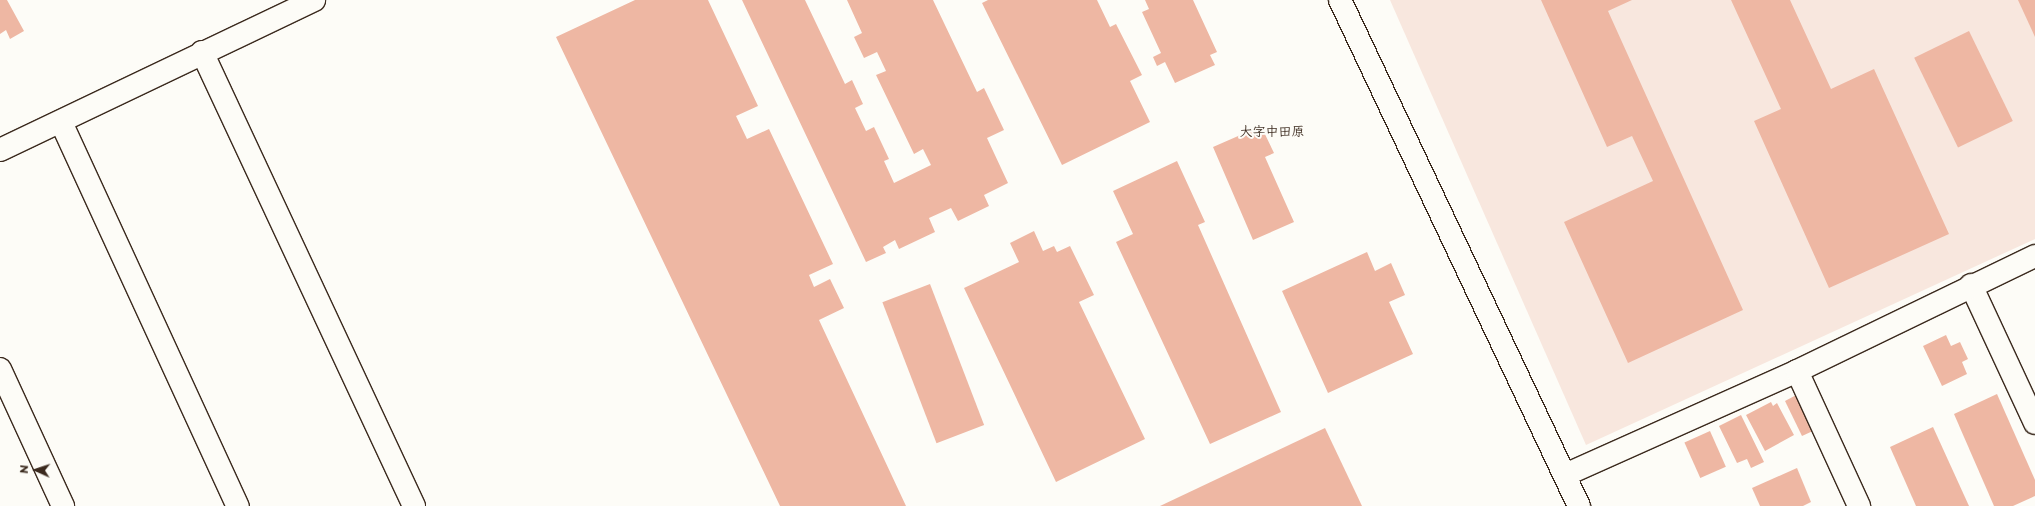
<!DOCTYPE html>
<html>
<head>
<meta charset="utf-8">
<style>
	body { margin:0 }
	#map { position:relative; width:2035px; height:506px; overflow:hidden; background:#fdfcf7; font-family:"Playpen Sans","Klee One",sans-serif }
	div>[style] { position:absolute }
	.built>* { inset:0; background:#f8e7de }
	.building>* { inset:0; background:#eeb7a3; transform-origin:0 0 }
	.roads { filter:drop-shadow(1px 0 #3b2a1e) drop-shadow(-1px 0 #3b2a1e) drop-shadow(0 1px #3b2a1e) drop-shadow(0 -1px #3b2a1e) }
	.minor>* { height:22px; margin:-11px; padding:0 11px; transform-origin:11px; border-radius:11px; background:#fdfcf7 }
	span { translate:-50% -50%; white-space:nowrap; text-align:center; line-height:1.15; -webkit-text-stroke:4px #fdfcf7; paint-order:stroke }
	.neighbourhood-label { font-size:13px; color:#3b2a1e; font-weight:700 }
	.north { position:absolute; left:16px; top:450px; width:40px; height:40px; -webkit-text-stroke:3px #fdfcf7; paint-order:stroke; rotate:273deg; font-size:11px; font-weight:700; line-height:16px; text-align:center; color:#3b2a1e }
	.north::after { content:''; display:block; margin:auto; width:14px; height:18px; background:#3b2a1e; clip-path:polygon(50% 0,100% 100%,50% 72%,0 100%) }
</style>
</head>
<body>
<div id="map">
	<div class="built">
		<i style="clip-path:polygon(1390px 0,2035px 0,2035px 239px,1586px 445px)"></i>
	</div>
	<div class="building">
		<i style="clip-path:polygon(0 0,7px 0,24px 31px,10px 39px,6px 30px,0 34px)"></i>
		<i style="clip-path:polygon(635px 0,708px 0,758px 106px,736px 116px,747px 139px,769px 129px,833px 264px,809px 275px,814px 287px,830px 279px,844px 308px,819px 320px,906px 506px,780px 506px,556px 37px)"></i>
		<i style="clip-path:polygon(742px 0,805px 0,845px 84px,852px 80px,863px 104px,855px 108px,866px 131px,874px 127px,889px 159px,884px 161px,894px 183px,931px 165px,923px 149px,914px 154px,876px 75px,886px 71px,877px 52px,864px 58px,854px 37px,862px 33px,847px 0,933px 0,977px 92px,984px 88px,1004px 130px,987px 138px,1008px 183px,984px 195px,989px 206px,958px 221px,951px 208px,929px 218px,935px 232px,899px 249px,895px 240px,883px 247px,886px 253px,866px 262px)"></i>
		<i style="clip-path:polygon(988px 0,1097px 0,1110px 27px,1116px 24px,1142px 75px,1130px 81px,1150px 122px,1062px 165px,982px 3px)"></i>
		<i style="clip-path:polygon(1145px 0,1193px 0,1217px 52px,1210px 55px,1215px 65px,1175px 83px,1165px 62px,1157px 66px,1153px 57px,1161px 53px,1142px 12px,1149px 9px)"></i>
		<i style="clip-path:polygon(1541px 0,1632px 0,1608px 11px,1743px 310px,1628px 363px,1564px 222px,1653px 181px,1632px 136px,1607px 147px)"></i>
		<i style="clip-path:polygon(1731px 0,1790px 0,1831px 89px,1874px 69px,1949px 234px,1829px 288px,1754px 121px,1781px 109px)"></i>
		<i style="clip-path:polygon(2018px 0,2035px 0,2035px 37px)"></i>
		<i style="left:1969px;top:31px;width:100px;height:61px;rotate:64deg"></i>
		<i style="clip-path:polygon(1261px 126px,1274px 153px,1265px 157px,1294px 222px,1253px 240px,1213px 147px)"></i>
		<i style="clip-path:polygon(1177px 161px,1205px 222px,1198px 225px,1281px 412px,1210px 444px,1116px 242px,1133px 234px,1113px 191px)"></i>
		<i style="clip-path:polygon(1034px 231px,1043px 251px,1054px 246px,1057px 252px,1070px 246px,1094px 295px,1079px 302px,1145px 439px,1056px 482px,964px 288px,1019px 262px,1010px 243px)"></i>
		<i style="clip-path:polygon(1367px 252px,1375px 271px,1391px 263px,1405px 295px,1389px 302px,1413px 354px,1328px 393px,1282px 291px)"></i>
		<i style="left:930px;top:284px;width:151px;height:51px;rotate:69deg"></i>
		<i style="clip-path:polygon(1946px 335px,1951px 346px,1960px 342px,1968px 359px,1962px 362px,1967px 374px,1942px 386px,1923px 346px)"></i>
		<i style="clip-path:polygon(1802px 392px,1815px 430px,1802px 436px,1785px 401px)"></i>
		<i style="clip-path:polygon(1997px 394px,2035px 480px,2035px 496px,2013px 506px,1994px 506px,1954px 414px)"></i>
		<i style="clip-path:polygon(1771px 402px,1773px 406px,1777px 403px,1794px 435px,1765px 451px,1746px 415px)"></i>
		<i style="clip-path:polygon(1741px 415px,1764px 462px,1751px 468px,1747px 459px,1737px 463px,1719px 426px)"></i>
		<i style="clip-path:polygon(1933px 427px,1969px 506px,1916px 506px,1890px 447px)"></i>
		<i style="clip-path:polygon(1325px 428px,1362px 506px,1160px 506px)"></i>
		<i style="left:1710px;top:431px;width:39px;height:28px;rotate:66deg"></i>
		<i style="clip-path:polygon(1797px 468px,1811px 502px,1803px 506px,1760px 506px,1752px 488px)"></i>
	</div>
	<div class="roads">
		<div class="minor">
			<i style="left:1340px;top:0;width:560px;rotate:64.72deg"></i>
			<i style="left:202px;top:52px;width:501px;rotate:64.97deg"></i>
			<i style="left:61px;top:122px;width:423px;rotate:65.3deg"></i>
			<i style="left:0;top:150px;width:348px;rotate:-25.5deg"></i>
			<i style="left:1971px;top:285px;width:152px;rotate:65.1deg"></i>
			<i style="left:0;top:369px;width:151px;rotate:65.3deg"></i>
			<i style="left:1797px;top:371px;width:149px;rotate:65.3deg"></i>
			<i style="left:1565px;top:475px;width:254px;rotate:-24.1deg"></i>
			<i style="left:1797px;top:371px;width:264px;rotate:-25.8deg"></i>
		</div>
	</div>
	<div class="neighbourhood-label">
		<span style="left:1272px;top:131px">大字中田原</span>
	</div>
	<div class="north">N</div>
</div>
</body>
</html>
